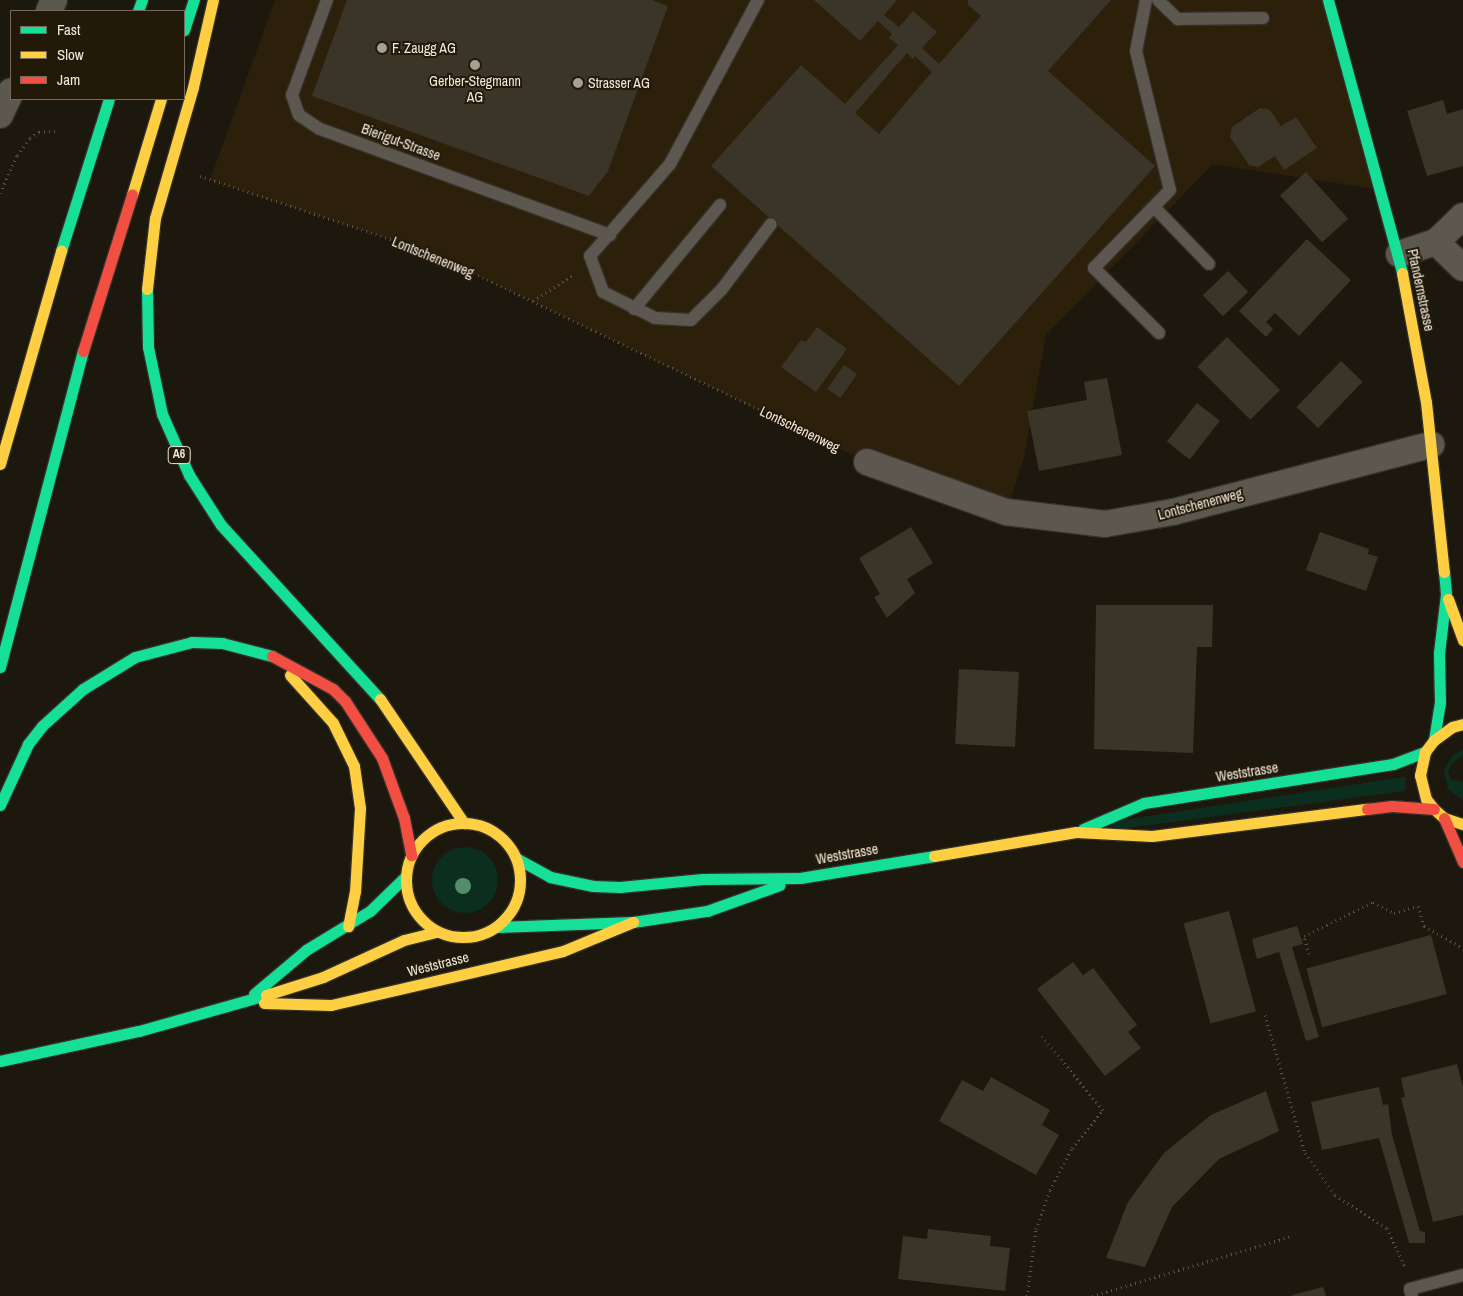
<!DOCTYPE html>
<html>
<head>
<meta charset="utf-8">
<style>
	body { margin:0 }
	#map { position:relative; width:1463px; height:1296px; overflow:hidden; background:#1d180e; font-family:"Archivo Narrow",sans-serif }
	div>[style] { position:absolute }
	.built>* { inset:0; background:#2d200a }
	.green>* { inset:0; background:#0b2e1e }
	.round { border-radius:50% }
	.building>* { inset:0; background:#3a3429; transform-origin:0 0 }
	.path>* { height:3px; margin-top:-1.5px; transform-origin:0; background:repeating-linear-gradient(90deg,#58544c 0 1px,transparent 0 5px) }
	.roads { filter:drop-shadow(1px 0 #34312a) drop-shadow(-1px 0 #34312a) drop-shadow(0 1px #34312a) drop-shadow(0 -1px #34312a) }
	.lane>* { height:12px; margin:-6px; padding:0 6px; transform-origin:6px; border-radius:6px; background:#5c574f }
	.street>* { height:26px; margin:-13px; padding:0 13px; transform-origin:13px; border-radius:13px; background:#5c574f }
	.fast>* { height:11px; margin:-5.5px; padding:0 5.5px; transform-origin:5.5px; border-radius:5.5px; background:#16e098 }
	.slow>* { height:11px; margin:-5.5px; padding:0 5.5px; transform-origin:5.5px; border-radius:5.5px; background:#ffcf43 }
	.slow>.ring { margin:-5.5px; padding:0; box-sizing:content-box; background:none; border:11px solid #ffcf43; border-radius:50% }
	.jam>* { height:11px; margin:-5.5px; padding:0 5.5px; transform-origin:5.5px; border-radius:5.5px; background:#f24e42 }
	.trees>* { width:16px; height:16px; margin:-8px; border-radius:50%; background:#528d6e }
	.dots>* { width:14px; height:14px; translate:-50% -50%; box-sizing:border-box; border:2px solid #231908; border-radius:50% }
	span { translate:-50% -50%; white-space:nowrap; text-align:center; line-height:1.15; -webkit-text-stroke:4px #231908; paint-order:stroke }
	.shield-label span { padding:1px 4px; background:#231908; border:1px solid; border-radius:4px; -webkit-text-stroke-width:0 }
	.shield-label { font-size:12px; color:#eee7dc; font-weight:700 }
	.poi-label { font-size:14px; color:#eee7dc }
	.left { translate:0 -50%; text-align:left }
	.street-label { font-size:14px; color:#eee7dc }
	.legend { position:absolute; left:10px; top:10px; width:175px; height:90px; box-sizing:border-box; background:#231908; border:1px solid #746b5d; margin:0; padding:6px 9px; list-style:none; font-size:15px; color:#eee7dc }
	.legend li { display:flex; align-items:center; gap:10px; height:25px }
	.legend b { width:25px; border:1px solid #746b5d }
</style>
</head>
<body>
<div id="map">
	<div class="built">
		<i style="clip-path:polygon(275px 0,1328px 0,1381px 190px,1213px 164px,1046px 335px,1024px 457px,1006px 512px,867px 462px,469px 271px,402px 243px,210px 180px)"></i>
	</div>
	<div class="green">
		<i style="clip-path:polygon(1463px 750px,1463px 755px,1452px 763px,1448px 773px,1451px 779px,1463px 782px,1463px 800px,1448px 789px,1444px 771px,1453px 755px)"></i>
		<i style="clip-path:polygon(1403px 777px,1406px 778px,1405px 791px,1111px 830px,1110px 822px)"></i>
		<i class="round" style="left:432px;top:847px;width:66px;height:66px"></i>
	</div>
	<div class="building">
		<i style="clip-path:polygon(347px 0,652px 0,668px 6px,608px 171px,589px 196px,312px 96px)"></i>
		<i style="clip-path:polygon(evenodd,814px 0,897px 0,884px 15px,899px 27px,913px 11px,937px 32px,922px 48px,939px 64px,981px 16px,968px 5px,968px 0,1111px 0,1048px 71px,1155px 166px,959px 386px,711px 166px,801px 65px,845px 104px,898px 45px,889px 38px,892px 34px,878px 21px,860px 41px,814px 0,907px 53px,913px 59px,915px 56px,932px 72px,879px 134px,855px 113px,907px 53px)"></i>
		<i style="clip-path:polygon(1443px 100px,1447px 114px,1463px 109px,1463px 166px,1427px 176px,1407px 111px)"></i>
		<i style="clip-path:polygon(1260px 108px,1270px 110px,1281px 126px,1296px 117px,1317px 148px,1284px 170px,1275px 156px,1258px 167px,1249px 165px,1230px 137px,1232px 127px)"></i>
		<i style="left:1306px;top:172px;width:63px;height:35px;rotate:48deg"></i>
		<i style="clip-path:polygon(1307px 239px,1351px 280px,1299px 336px,1275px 313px,1266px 322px,1273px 329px,1266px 337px,1239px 311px)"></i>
		<i style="left:1228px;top:271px;width:29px;height:35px;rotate:46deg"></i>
		<i style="clip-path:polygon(817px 327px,847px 349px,816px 392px,781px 367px,801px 340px,806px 342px)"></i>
		<i style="left:1227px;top:337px;width:75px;height:42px;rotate:45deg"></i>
		<i style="left:1341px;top:361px;width:30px;height:64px;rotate:44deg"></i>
		<i style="left:844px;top:365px;width:16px;height:29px;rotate:35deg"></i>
		<i style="clip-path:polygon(1107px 378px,1122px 455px,1039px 471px,1027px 411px,1087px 400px,1084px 382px)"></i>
		<i style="left:1197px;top:403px;width:29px;height:49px;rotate:38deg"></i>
		<i style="clip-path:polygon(911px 527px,933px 563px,907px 579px,915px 593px,887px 618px,874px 597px,880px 594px,859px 558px)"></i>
		<i style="clip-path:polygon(1320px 532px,1369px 549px,1368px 554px,1378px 557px,1366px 591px,1306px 570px)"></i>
		<i style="clip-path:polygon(1096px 605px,1213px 605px,1212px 647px,1197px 647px,1193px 753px,1094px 749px)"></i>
		<i style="left:959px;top:669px;width:60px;height:75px;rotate:3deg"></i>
		<i style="left:1229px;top:911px;width:104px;height:47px;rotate:75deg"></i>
		<i style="clip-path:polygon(1297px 926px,1303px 944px,1292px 947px,1319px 1037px,1306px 1041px,1279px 952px,1257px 959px,1252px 939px)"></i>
		<i style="left:1431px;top:935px;width:61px;height:129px;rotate:75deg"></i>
		<i style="clip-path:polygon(1073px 962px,1083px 975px,1093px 968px,1137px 1025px,1128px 1032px,1141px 1048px,1105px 1076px,1037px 989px)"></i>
		<i style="clip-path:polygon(1457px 1064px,1463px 1087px,1463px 1215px,1433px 1222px,1401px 1098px,1405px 1097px,1401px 1078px)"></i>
		<i style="clip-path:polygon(991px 1077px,1050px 1110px,1042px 1125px,1059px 1135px,1036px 1175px,939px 1121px,962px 1080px,983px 1091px)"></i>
		<i style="clip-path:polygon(1379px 1087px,1383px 1105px,1388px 1104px,1392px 1135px,1420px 1231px,1425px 1232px,1425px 1243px,1409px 1243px,1379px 1138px,1322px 1150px,1311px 1102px)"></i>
		<i style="clip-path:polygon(1266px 1091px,1279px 1131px,1219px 1159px,1172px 1207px,1145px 1267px,1106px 1258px,1128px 1202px,1164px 1153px,1211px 1115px)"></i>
		<i style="clip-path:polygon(928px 1229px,991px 1236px,990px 1246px,1010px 1248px,1005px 1291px,898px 1279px,903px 1236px,927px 1239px)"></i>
		<i style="clip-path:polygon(1323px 1287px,1326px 1296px,1292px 1296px,1292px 1295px)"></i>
	</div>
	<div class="path">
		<i style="left:200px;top:176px;width:213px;rotate:18.3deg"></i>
		<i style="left:402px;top:243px;width:73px;rotate:22.7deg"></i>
		<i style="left:469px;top:271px;width:413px;rotate:25.5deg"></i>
		<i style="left:0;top:193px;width:42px;rotate:-65.9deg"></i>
		<i style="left:17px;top:155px;width:21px;rotate:-53deg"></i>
		<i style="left:30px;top:138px;width:11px;rotate:-34deg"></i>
		<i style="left:39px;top:132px;width:18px;rotate:-3deg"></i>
		<i style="left:533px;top:301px;width:48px;rotate:-33deg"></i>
		<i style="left:1309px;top:954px;width:19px;rotate:-106deg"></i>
		<i style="left:1304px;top:936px;width:77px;rotate:-26.2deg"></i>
		<i style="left:1373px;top:902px;width:24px;rotate:28deg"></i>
		<i style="left:1394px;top:913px;width:25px;rotate:-16deg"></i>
		<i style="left:1418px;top:906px;width:21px;rotate:73deg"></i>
		<i style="left:1424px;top:926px;width:45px;rotate:29.4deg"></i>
		<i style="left:1265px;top:1015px;width:144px;rotate:73.8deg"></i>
		<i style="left:1305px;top:1153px;width:52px;rotate:54.5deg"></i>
		<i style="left:1335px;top:1195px;width:62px;rotate:32.4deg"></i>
		<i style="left:1387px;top:1228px;width:43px;rotate:65.2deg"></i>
		<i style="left:1027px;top:1296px;width:68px;rotate:-82.3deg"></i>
		<i style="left:1036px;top:1229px;width:41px;rotate:-70.3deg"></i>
		<i style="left:1050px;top:1190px;width:47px;rotate:-62.4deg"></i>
		<i style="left:1072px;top:1148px;width:49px;rotate:-50.8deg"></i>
		<i style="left:1103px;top:1110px;width:97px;rotate:-129.6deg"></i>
		<i style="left:1092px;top:1296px;width:206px;rotate:-16.7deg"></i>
	</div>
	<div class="roads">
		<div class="lane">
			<i style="left:327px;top:0;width:101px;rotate:110.2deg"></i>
			<i style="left:292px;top:95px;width:21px;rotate:71deg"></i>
			<i style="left:299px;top:115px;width:25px;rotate:34deg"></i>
			<i style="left:320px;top:129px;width:309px;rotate:20.1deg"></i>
			<i style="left:758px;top:0;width:186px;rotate:118.2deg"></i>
			<i style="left:670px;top:164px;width:122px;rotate:131deg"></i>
			<i style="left:590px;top:256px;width:38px;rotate:70deg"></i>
			<i style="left:603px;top:292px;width:58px;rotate:26.6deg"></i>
			<i style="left:655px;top:318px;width:36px;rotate:3deg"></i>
			<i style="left:691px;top:320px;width:44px;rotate:-45deg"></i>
			<i style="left:722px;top:289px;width:81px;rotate:-53deg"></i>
			<i style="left:1146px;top:0;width:52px;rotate:101.1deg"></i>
			<i style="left:1136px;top:51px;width:143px;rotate:76.3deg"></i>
			<i style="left:1170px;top:190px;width:109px;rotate:134.3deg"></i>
			<i style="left:1094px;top:268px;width:92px;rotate:45deg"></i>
			<i style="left:1158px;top:0;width:28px;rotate:44deg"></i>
			<i style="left:1178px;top:19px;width:85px;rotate:-0.7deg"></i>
			<i style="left:1154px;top:207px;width:79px;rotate:46deg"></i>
			<i style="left:634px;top:309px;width:135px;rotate:-50.4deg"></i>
			<i style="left:1412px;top:1296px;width:7px;rotate:-106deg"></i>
			<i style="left:1410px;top:1289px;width:55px;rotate:-14.8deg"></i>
		</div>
		<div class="street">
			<i style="left:49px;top:11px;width:12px;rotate:-66deg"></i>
			<i style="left:0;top:115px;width:26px;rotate:-65deg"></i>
			<i style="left:1436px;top:242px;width:37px;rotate:44deg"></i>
			<i style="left:1399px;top:254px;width:39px;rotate:-18deg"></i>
			<i style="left:1436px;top:242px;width:37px;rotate:-44deg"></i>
			<i style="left:867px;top:462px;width:148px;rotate:19.8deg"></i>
			<i style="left:1006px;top:512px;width:100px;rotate:6.9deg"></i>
			<i style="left:1105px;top:524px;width:69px;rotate:-10deg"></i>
			<i style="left:1173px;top:512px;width:267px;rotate:-14.6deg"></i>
		</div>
		<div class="fast">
			<i style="left:1328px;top:0;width:283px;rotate:74.8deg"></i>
			<i style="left:138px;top:11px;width:12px;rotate:-70deg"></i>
			<i style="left:184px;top:30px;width:32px;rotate:-72deg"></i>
			<i style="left:61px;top:251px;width:159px;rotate:-72.5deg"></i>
			<i style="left:147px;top:289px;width:58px;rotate:89deg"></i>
			<i style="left:148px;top:347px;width:68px;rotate:78.2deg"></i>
			<i style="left:162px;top:414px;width:67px;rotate:66.1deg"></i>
			<i style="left:189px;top:475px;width:59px;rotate:57.4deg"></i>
			<i style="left:221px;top:525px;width:236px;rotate:47.6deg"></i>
			<i style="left:0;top:667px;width:327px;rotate:-75.3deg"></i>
			<i style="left:1434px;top:740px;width:38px;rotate:-81deg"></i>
			<i style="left:1440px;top:702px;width:49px;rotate:-91.2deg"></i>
			<i style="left:1439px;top:653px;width:59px;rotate:-83.2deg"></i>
			<i style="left:1446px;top:594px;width:22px;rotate:-95deg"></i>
			<i style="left:0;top:805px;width:67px;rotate:-65.3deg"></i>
			<i style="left:28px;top:744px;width:23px;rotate:-52deg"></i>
			<i style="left:42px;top:726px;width:55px;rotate:-42.1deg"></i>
			<i style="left:83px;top:689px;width:61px;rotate:-31.6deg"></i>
			<i style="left:135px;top:657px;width:59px;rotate:-14.7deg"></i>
			<i style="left:192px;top:642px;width:30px;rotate:2deg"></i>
			<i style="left:222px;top:643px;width:52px;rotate:14.6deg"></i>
			<i style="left:1083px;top:829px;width:66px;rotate:-23.1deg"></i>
			<i style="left:1144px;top:803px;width:252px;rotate:-8.9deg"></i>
			<i style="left:1393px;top:764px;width:34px;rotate:-21deg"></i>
			<i style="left:516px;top:858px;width:39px;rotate:29deg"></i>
			<i style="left:550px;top:877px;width:44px;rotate:11.8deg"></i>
			<i style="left:593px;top:886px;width:27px;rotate:2deg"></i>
			<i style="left:620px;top:887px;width:83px;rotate:-5.5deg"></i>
			<i style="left:703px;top:879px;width:97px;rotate:-0.6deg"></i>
			<i style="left:800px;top:878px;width:136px;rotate:-9.3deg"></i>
			<i style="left:497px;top:927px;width:136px;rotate:-2.1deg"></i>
			<i style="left:633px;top:922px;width:75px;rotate:-8.5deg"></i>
			<i style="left:707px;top:911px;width:77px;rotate:-19.6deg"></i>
			<i style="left:254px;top:994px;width:68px;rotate:-40.2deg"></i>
			<i style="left:306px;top:950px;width:75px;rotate:-31.4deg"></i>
			<i style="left:370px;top:911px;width:50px;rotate:-44.2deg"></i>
			<i style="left:0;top:1061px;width:142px;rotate:-12.2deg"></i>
			<i style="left:139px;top:1031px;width:132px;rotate:-15.8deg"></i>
		</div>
		<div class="slow">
			<i style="left:132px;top:195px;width:100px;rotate:-73.2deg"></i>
			<i style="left:1402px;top:273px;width:131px;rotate:79.5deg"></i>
			<i style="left:1426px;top:402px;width:171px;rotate:84deg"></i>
			<i style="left:147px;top:289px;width:71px;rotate:-83.6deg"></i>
			<i style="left:155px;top:218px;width:136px;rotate:-73.8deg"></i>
			<i style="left:193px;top:87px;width:89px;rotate:-77.1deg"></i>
			<i style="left:0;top:464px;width:222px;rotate:-74deg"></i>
			<i style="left:1448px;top:599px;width:44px;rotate:69.9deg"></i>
			<i style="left:290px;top:675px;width:64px;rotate:48.1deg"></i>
			<i style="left:333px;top:723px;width:48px;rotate:64deg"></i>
			<i style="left:354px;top:766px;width:42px;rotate:81.9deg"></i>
			<i style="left:360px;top:808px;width:83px;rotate:93.4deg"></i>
			<i style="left:355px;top:891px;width:36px;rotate:101deg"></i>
			<i style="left:380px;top:699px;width:150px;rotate:55.9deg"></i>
			<i style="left:1463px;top:724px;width:11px;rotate:165deg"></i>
			<i style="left:1452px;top:727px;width:22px;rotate:144deg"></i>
			<i style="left:1434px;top:740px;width:15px;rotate:127deg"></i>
			<i style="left:1425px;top:752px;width:24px;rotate:102deg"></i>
			<i style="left:1420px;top:775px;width:25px;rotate:76deg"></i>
			<i style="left:1426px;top:799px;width:13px;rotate:51deg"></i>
			<i style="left:1434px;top:809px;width:13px;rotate:42deg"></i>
			<i style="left:1444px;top:818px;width:20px;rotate:18deg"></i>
			<i class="ring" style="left:406px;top:823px;width:103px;height:103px"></i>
			<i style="left:934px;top:856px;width:144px;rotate:-9.6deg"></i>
			<i style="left:1076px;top:832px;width:76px;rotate:3deg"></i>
			<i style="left:1152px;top:836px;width:217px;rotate:-7.2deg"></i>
			<i style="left:266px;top:995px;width:60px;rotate:-17.5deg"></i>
			<i style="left:323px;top:977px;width:89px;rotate:-24.6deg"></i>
			<i style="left:404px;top:940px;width:34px;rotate:-14deg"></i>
			<i style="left:264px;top:1003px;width:67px;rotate:1.7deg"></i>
			<i style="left:331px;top:1005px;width:238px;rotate:-13.1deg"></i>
			<i style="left:563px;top:951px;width:76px;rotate:-22.5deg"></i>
		</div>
		<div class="jam">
			<i style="left:83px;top:351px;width:164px;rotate:-72.6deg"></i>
			<i style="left:272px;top:656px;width:69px;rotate:28.4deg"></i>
			<i style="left:333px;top:689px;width:17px;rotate:45deg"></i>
			<i style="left:345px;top:701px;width:68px;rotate:57deg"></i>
			<i style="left:382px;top:758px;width:64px;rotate:69.9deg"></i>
			<i style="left:404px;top:818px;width:38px;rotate:79deg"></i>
			<i style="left:1367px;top:809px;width:25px;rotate:-7deg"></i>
			<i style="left:1392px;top:806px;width:42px;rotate:4.1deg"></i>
			<i style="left:1444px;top:818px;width:48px;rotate:66.6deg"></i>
		</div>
	</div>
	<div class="trees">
		<i style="left:463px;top:886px"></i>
	</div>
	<div class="dots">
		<i style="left:382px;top:48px;background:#a59f94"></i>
		<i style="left:475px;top:65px;background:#a59f94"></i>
		<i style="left:578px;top:83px;background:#a59f94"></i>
	</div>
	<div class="shield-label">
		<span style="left:179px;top:455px">A6</span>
	</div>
	<div class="poi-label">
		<span class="left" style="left:392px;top:48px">F. Zaugg AG</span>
		<span style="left:475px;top:89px">Gerber-Stegmann<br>AG</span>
		<span class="left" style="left:588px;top:83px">Strasser AG</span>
	</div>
	<div class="street-label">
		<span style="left:401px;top:142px;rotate:20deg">Bierigut-Strasse</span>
		<span style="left:433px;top:257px;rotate:22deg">Lontschenenweg</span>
		<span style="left:1421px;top:290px;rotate:78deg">Pfandernstrasse</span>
		<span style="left:800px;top:429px;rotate:26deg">Lontschenenweg</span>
		<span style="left:1200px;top:504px;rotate:-15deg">Lontschenenweg</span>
		<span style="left:1247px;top:772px;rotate:-9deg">Weststrasse</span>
		<span style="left:847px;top:854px;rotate:-10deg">Weststrasse</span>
		<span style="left:438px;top:964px;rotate:-14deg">Weststrasse</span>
	</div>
	<ul class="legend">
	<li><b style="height:6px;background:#16e098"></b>Fast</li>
	<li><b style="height:6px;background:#ffcf43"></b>Slow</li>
	<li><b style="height:6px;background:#f24e42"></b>Jam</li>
	</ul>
</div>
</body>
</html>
